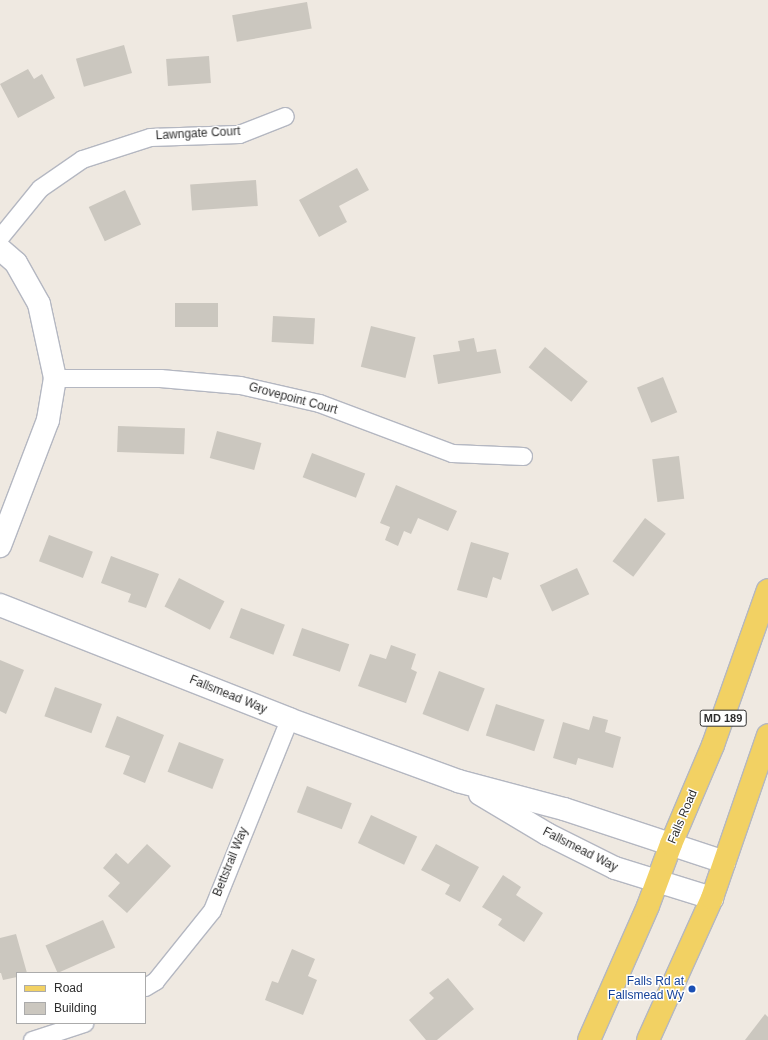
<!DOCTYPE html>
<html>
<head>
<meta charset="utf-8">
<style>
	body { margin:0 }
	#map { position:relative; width:768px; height:1040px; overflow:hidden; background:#efe9e1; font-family:Helvetica,sans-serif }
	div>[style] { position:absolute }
	.building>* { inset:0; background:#cbc7bf; transform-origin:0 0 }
	.roads { filter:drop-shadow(1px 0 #b4b7c1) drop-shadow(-1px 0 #b4b7c1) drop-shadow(0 1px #b4b7c1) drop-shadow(0 -1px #b4b7c1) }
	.street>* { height:17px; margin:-8.5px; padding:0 8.5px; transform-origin:8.5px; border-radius:8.5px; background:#fff }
	.secondary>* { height:22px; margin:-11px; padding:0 11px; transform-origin:11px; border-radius:11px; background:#fff }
	.primary>* { height:22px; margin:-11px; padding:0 11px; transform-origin:11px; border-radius:11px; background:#f2d163 }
	.dots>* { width:11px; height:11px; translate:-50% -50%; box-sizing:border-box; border:2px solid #fff; border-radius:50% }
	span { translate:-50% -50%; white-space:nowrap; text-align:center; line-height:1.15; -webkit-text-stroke:3px #fff; paint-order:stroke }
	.shield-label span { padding:1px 3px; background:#fff; border:1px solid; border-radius:3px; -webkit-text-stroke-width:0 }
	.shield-label { font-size:11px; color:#2e2e2e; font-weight:700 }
	.street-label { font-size:12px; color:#2e2e2e }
	.transit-label { font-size:12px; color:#164399 }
	.right { translate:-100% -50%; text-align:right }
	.legend { position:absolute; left:16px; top:972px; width:130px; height:52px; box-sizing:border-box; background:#fff; border:1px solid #ababab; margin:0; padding:5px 7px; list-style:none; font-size:12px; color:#2e2e2e }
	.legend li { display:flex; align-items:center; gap:8px; height:20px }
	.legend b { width:20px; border:1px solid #ababab }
</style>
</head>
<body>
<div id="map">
	<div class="building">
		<i style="left:307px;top:2px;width:27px;height:76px;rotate:80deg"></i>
		<i style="left:124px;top:45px;width:29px;height:50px;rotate:74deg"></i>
		<i style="left:209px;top:56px;width:27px;height:43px;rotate:86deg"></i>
		<i style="clip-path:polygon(28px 69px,34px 79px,42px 74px,55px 98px,18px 118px,0 84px)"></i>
		<i style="clip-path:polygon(357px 168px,369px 190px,339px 206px,347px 222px,319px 237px,299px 200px)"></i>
		<i style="left:256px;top:180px;width:26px;height:66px;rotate:86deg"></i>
		<i style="left:125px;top:190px;width:38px;height:40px;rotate:65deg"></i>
		<i style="left:175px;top:303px;width:43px;height:24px"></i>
		<i style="left:273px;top:316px;width:42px;height:26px;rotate:3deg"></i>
		<i style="left:371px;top:326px;width:46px;height:42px;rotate:14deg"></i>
		<i style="clip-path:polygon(474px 338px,477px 352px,496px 349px,501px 373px,438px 384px,433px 355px,460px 351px,458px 341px)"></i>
		<i style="left:545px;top:347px;width:55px;height:26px;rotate:39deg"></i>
		<i style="left:663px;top:377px;width:38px;height:28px;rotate:68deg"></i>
		<i style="left:118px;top:426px;width:67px;height:26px;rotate:2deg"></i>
		<i style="left:217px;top:431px;width:46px;height:28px;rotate:15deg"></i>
		<i style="left:312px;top:453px;width:57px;height:26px;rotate:21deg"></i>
		<i style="left:679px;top:456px;width:43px;height:27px;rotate:83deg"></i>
		<i style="clip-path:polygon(396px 485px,457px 511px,448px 531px,418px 518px,411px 534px,404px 531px,398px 546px,385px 540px,390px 527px,380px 523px)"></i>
		<i style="left:645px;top:518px;width:26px;height:54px;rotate:37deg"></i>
		<i style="left:49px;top:535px;width:47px;height:28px;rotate:21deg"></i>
		<i style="clip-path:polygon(471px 542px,509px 553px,501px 580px,493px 577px,487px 598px,457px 590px)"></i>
		<i style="clip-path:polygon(111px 556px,159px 574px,146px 608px,128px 602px,131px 594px,101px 583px)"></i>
		<i style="left:577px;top:568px;width:29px;height:41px;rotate:65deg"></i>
		<i style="left:179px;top:578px;width:51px;height:32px;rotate:27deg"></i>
		<i style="left:241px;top:608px;width:47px;height:32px;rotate:21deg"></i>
		<i style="left:302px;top:628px;width:50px;height:29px;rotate:19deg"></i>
		<i style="clip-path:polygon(391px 645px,416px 654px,411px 669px,417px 672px,406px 703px,358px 686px,370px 654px,386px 659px)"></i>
		<i style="clip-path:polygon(0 660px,24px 670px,6px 714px,0 711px)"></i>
		<i style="left:439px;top:671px;width:49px;height:46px;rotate:21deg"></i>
		<i style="left:55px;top:687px;width:50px;height:31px;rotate:20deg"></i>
		<i style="left:496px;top:704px;width:51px;height:33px;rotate:18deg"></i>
		<i style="clip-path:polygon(117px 716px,164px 735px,145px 783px,123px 774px,130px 756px,105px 747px)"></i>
		<i style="clip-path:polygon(593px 716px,608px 720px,605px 732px,621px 737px,613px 768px,578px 758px,576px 765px,553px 758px,563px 722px,589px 730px)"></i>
		<i style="left:179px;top:742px;width:48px;height:32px;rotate:21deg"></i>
		<i style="left:307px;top:786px;width:48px;height:28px;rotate:21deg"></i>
		<i style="left:371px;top:815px;width:51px;height:31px;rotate:25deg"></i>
		<i style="clip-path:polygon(147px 844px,171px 866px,127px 913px,108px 896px,120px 883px,103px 868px,116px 853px,128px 864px)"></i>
		<i style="clip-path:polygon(436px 844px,479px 867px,460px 902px,445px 894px,450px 885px,421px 870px)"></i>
		<i style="clip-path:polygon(503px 875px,521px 887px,516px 895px,543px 913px,524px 942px,498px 925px,502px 919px,482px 907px)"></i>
		<i style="left:103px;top:920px;width:30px;height:63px;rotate:66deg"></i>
		<i style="clip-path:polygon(16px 934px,27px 973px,17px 973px,17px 977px,3px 980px,1px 973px,0 973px,0 938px)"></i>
		<i style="clip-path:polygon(292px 949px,315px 959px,308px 976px,317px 980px,303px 1015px,265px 1000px,272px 981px,278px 983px)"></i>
		<i style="clip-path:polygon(448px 978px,474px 1009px,437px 1040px,426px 1040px,409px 1020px,434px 998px,429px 993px)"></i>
		<i style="clip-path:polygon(765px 1014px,768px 1017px,768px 1040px,745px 1040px)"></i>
	</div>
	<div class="roads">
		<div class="street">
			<i style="left:0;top:237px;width:63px;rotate:-50.8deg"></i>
			<i style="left:40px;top:188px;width:51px;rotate:-34.6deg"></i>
			<i style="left:82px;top:159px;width:71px;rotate:-17.9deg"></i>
			<i style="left:150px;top:137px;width:89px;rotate:-1.9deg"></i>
			<i style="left:239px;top:134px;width:49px;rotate:-21.4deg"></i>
			<i style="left:55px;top:378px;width:105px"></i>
			<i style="left:160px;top:378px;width:80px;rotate:5deg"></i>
			<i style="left:240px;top:385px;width:81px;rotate:12.8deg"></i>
			<i style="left:319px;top:403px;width:142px;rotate:20.6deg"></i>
			<i style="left:452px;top:453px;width:71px;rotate:2.4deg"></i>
			<i style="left:145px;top:987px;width:12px;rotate:-31deg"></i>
			<i style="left:155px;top:981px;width:91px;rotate:-51.2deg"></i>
			<i style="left:212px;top:910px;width:206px;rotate:-68deg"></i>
			<i style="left:32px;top:1040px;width:55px;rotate:-18.1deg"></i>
		</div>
		<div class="secondary">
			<i style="left:0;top:249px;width:21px;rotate:41deg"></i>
			<i style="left:16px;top:263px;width:47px;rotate:60.7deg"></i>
			<i style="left:39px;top:304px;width:76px;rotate:77.8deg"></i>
			<i style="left:55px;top:378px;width:43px;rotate:99.5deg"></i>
			<i style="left:48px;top:420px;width:135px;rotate:110.9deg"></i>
			<i style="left:0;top:605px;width:311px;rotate:21.5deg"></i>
			<i style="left:289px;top:719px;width:180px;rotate:20.1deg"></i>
			<i style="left:458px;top:781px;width:110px;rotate:14.8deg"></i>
			<i style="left:564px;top:809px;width:169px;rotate:18.3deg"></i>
			<i style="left:480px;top:794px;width:78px;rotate:30.8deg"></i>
			<i style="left:547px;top:834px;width:76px;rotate:26.6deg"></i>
			<i style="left:615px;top:868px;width:102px;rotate:17.2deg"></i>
		</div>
		<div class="primary">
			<i style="left:589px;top:1040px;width:146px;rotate:-66.2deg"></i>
			<i style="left:648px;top:906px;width:66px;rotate:-69.6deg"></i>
			<i style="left:671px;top:844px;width:108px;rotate:-67deg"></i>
			<i style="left:713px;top:745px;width:164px;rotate:-70.5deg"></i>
			<i style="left:648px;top:1040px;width:156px;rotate:-65.7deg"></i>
			<i style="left:712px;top:898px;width:172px;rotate:-71deg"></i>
		</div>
	</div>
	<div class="dots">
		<i style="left:692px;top:989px;background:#1a4fb4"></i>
	</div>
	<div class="shield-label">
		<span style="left:723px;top:718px">MD 189</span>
	</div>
	<div class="street-label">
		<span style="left:198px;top:134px;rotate:-3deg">Lawngate Court</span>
		<span style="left:293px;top:399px;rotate:15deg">Grovepoint Court</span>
		<span style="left:228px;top:695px;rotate:22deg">Fallsmead Way</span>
		<span style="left:683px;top:817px;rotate:-67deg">Falls Road</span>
		<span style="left:580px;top:850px;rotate:27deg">Fallsmead Way</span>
		<span style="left:231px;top:862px;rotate:-68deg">Bettstrail Way</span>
	</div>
	<div class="transit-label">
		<span class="right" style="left:684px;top:989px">Falls Rd at<br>Fallsmead Wy</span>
	</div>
	<ul class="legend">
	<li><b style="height:5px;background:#f2d163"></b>Road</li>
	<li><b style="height:11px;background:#cbc7bf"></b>Building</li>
	</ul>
</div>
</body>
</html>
